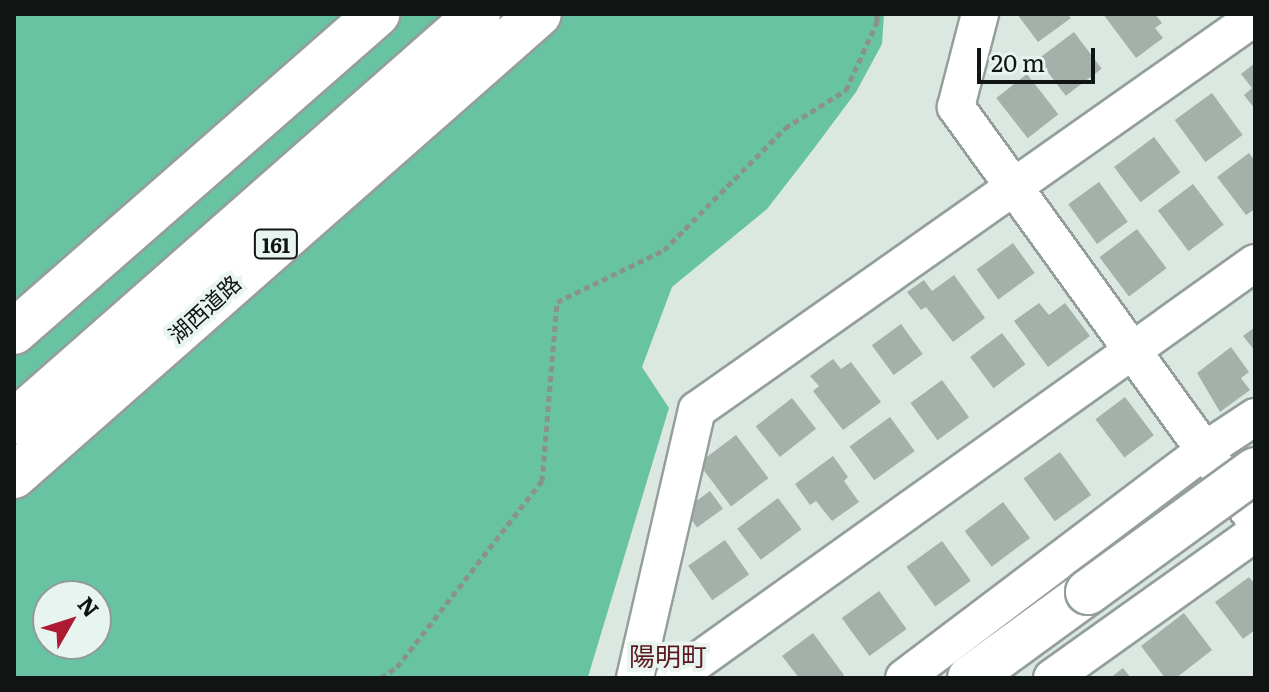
<!DOCTYPE html>
<html>
<head>
<meta charset="utf-8">
<style>
	body { margin:0 }
	#map { position:relative; width:1269px; height:692px; overflow:hidden; background:#dbe7e1; font-family:Literata,"Noto Sans JP",serif }
	div>[style] { position:absolute }
	.forest>* { inset:0; background:#67c3a2 }
	.building>* { inset:0; background:#a5b0ab; transform-origin:0 0 }
	.path>* { height:5px; margin-top:-2.5px; transform-origin:0; background:repeating-linear-gradient(90deg,#89928d 0 6px,transparent 0 10px) }
	.roads { filter:drop-shadow(2px 0 #949f9a) drop-shadow(-2px 0 #949f9a) drop-shadow(0 2px #949f9a) drop-shadow(0 -2px #949f9a) }
	.minor>* { height:36px; margin:-18px; padding:0 18px; transform-origin:18px; border-radius:18px; background:#fff }
	.tertiary>* { height:44px; margin:-22px; padding:0 22px; transform-origin:22px; border-radius:22px; background:#fff }
	.motorway>* { height:44px; margin:-22px; padding:0 22px; transform-origin:22px; border-radius:22px; background:#fff }
	.bridges { filter:drop-shadow(2px 0 #949f9a) drop-shadow(-2px 0 #949f9a) drop-shadow(0 2px #949f9a) drop-shadow(0 -2px #949f9a) }
	.tertiary-bridge>* { height:44px; margin:-22px; padding:0 22px; transform-origin:22px; border-radius:22px; background:#fff }
	span { translate:-50% -50%; white-space:nowrap; text-align:center; line-height:1.15; -webkit-text-stroke:8px #e8f4ef; paint-order:stroke }
	.shield-label span { padding:2px 6px; background:#e8f4ef; border:2px solid; border-radius:6px; -webkit-text-stroke-width:0 }
	.shield-label { font-size:20px; color:#101412; font-weight:700 }
	.street-label { font-size:22px; color:#101412 }
	.quarter-label { font-size:26px; color:#5c171f }
	.frame { position:absolute; inset:0; border:16px solid #101412; pointer-events:none }
	.north { position:absolute; left:32px; top:580px; width:80px; height:80px; box-sizing:border-box; background:#e8f4ef; border:2px solid #929a97; border-radius:50%; rotate:51deg; font-size:22px; font-weight:700; line-height:32px; text-align:center; color:#101412 }
	.north::after { content:''; display:block; margin:auto; width:28px; height:36px; background:#ae1934; clip-path:polygon(50% 0,100% 100%,50% 72%,0 100%) }
	.scale { position:absolute; left:977px; top:48px; width:118px; height:36px; box-sizing:border-box; border:4px solid #101412; border-top:0; padding-left:10px; font-size:24px; line-height:28px; white-space:nowrap; color:#101412; -webkit-text-stroke:6px #e8f4ef; paint-order:stroke }
</style>
</head>
<body>
<div id="map">
	<div class="forest">
		<i style="clip-path:polygon(evenodd,14px 14px,884px 14px,882px 44px,856px 92px,812px 151px,767px 209px,672px 287px,642px 367px,669px 408px,588px 677px,14px 678px,14px 14px,48px 596px,96px 596px,96px 644px,48px 644px,48px 596px)"></i>
	</div>
	<div class="building">
		<i style="clip-path:polygon(1017px 14px,1067px 14px,1071px 18px,1038px 42px)"></i>
		<i style="clip-path:polygon(1103px 14px,1155px 14px,1162px 23px,1155px 28px,1163px 38px,1136px 58px)"></i>
		<i style="left:1074px;top:32px;width:46px;height:45px;rotate:53deg"></i>
		<i style="clip-path:polygon(1255px 63px,1255px 109px,1244px 95px,1252px 88px,1241px 74px)"></i>
		<i style="left:1027px;top:74px;width:51px;height:39px;rotate:52deg"></i>
		<i style="left:1212px;top:93px;width:52px;height:46px;rotate:54deg"></i>
		<i style="left:1154px;top:137px;width:44px;height:50px;rotate:53deg"></i>
		<i style="clip-path:polygon(1249px 153px,1255px 161px,1255px 209px,1246px 215px,1217px 177px)"></i>
		<i style="left:1099px;top:182px;width:49px;height:38px;rotate:54deg"></i>
		<i style="left:1193px;top:184px;width:51px;height:44px;rotate:53deg"></i>
		<i style="left:1137px;top:229px;width:49px;height:47px;rotate:53deg"></i>
		<i style="left:1013px;top:243px;width:37px;height:45px;rotate:54deg"></i>
		<i style="clip-path:polygon(954px 275px,985px 318px,953px 342px,926px 307px,921px 310px,907px 292px,924px 280px,932px 291px)"></i>
		<i style="clip-path:polygon(1039px 303px,1049px 315px,1065px 303px,1090px 336px,1048px 367px,1014px 321px)"></i>
		<i style="left:901px;top:324px;width:37px;height:36px;rotate:54deg"></i>
		<i style="clip-path:polygon(1255px 327px,1255px 351px,1243px 336px)"></i>
		<i style="left:1002px;top:333px;width:39px;height:40px;rotate:53deg"></i>
		<i style="clip-path:polygon(1231px 347px,1249px 372px,1241px 378px,1250px 390px,1220px 412px,1197px 373px)"></i>
		<i style="clip-path:polygon(833px 359px,841px 369px,851px 362px,881px 402px,843px 430px,813px 391px,819px 386px,810px 376px)"></i>
		<i style="left:942px;top:380px;width:46px;height:39px;rotate:54deg"></i>
		<i style="left:1125px;top:397px;width:48px;height:37px;rotate:53deg"></i>
		<i style="left:792px;top:398px;width:39px;height:46px;rotate:52deg"></i>
		<i style="left:890px;top:417px;width:42px;height:50px;rotate:54deg"></i>
		<i style="left:736px;top:435px;width:54px;height:47px;rotate:53deg"></i>
		<i style="left:1060px;top:452px;width:53px;height:45px;rotate:54deg"></i>
		<i style="clip-path:polygon(833px 456px,848px 477px,844px 481px,859px 502px,832px 521px,816px 501px,810px 505px,795px 484px)"></i>
		<i style="left:710px;top:491px;width:22px;height:32px;rotate:54deg"></i>
		<i style="left:778px;top:498px;width:39px;height:51px;rotate:53deg"></i>
		<i style="left:1003px;top:502px;width:45px;height:48px;rotate:53deg"></i>
		<i style="left:725px;top:540px;width:42px;height:45px;rotate:55deg"></i>
		<i style="left:942px;top:541px;width:49px;height:44px;rotate:54deg"></i>
		<i style="clip-path:polygon(1249px 577px,1255px 584px,1255px 630px,1243px 639px,1215px 602px)"></i>
		<i style="left:879px;top:591px;width:47px;height:46px;rotate:54deg"></i>
		<i style="clip-path:polygon(1184px 613px,1212px 650px,1176px 678px,1165px 678px,1141px 646px)"></i>
		<i style="clip-path:polygon(813px 633px,844px 675px,841px 678px,799px 678px,782px 656px)"></i>
		<i style="clip-path:polygon(1123px 668px,1131px 678px,1110px 678px)"></i>
	</div>
	<div class="path">
		<i style="left:381px;top:678px;width:19px;rotate:-35deg"></i>
		<i style="left:397px;top:667px;width:236px;rotate:-52.1deg"></i>
		<i style="left:542px;top:481px;width:180px;rotate:-85.2deg"></i>
		<i style="left:557px;top:302px;width:119px;rotate:-25.9deg"></i>
		<i style="left:664px;top:250px;width:172px;rotate:-45.2deg"></i>
		<i style="left:785px;top:128px;width:72px;rotate:-31.9deg"></i>
		<i style="left:846px;top:90px;width:75px;rotate:-65.5deg"></i>
		<i style="left:877px;top:22px;width:8px;rotate:-90deg"></i>
	</div>
	<div class="roads">
		<div class="minor">
			<i style="left:980px;top:14px;width:96px;rotate:104.5deg"></i>
			<i style="left:956px;top:107px;width:510px;rotate:54.1deg"></i>
			<i style="left:635px;top:678px;width:275px;rotate:-77deg"></i>
			<i style="left:697px;top:410px;width:683px;rotate:-35.16deg"></i>
			<i style="left:674px;top:678px;width:714px;rotate:-35.54deg"></i>
			<i style="left:904px;top:678px;width:378px;rotate:-37.1deg"></i>
			<i style="left:1205px;top:450px;width:60px;rotate:-33.4deg"></i>
			<i style="left:1052px;top:678px;width:249px;rotate:-35.5deg"></i>
		</div>
		<div class="tertiary">
			<i style="left:14px;top:332px;width:483px;rotate:-41.2deg"></i>
			<i style="left:970px;top:678px;width:146px;rotate:-36.1deg"></i>
		</div>
		<div class="motorway">
			<i style="left:14px;top:422px;width:618px;rotate:-41.33deg"></i>
			<i style="left:14px;top:476px;width:699px;rotate:-41.35deg"></i>
		</div>
	</div>
	<div class="bridges">
		<div class="tertiary-bridge">
			<i style="left:1088px;top:592px;width:207px;rotate:-36.1deg"></i>
		</div>
	</div>
	<div class="shield-label">
		<span style="left:276px;top:244px">161</span>
	</div>
	<div class="street-label">
		<span style="left:204px;top:308px;rotate:-42deg">湖西道路</span>
	</div>
	<div class="quarter-label">
		<span style="left:668px;top:655px">陽明町</span>
	</div>
	<div class="frame"></div>
	<div class="north">N</div>
	<div class="scale">20 m</div>
</div>
</body>
</html>
